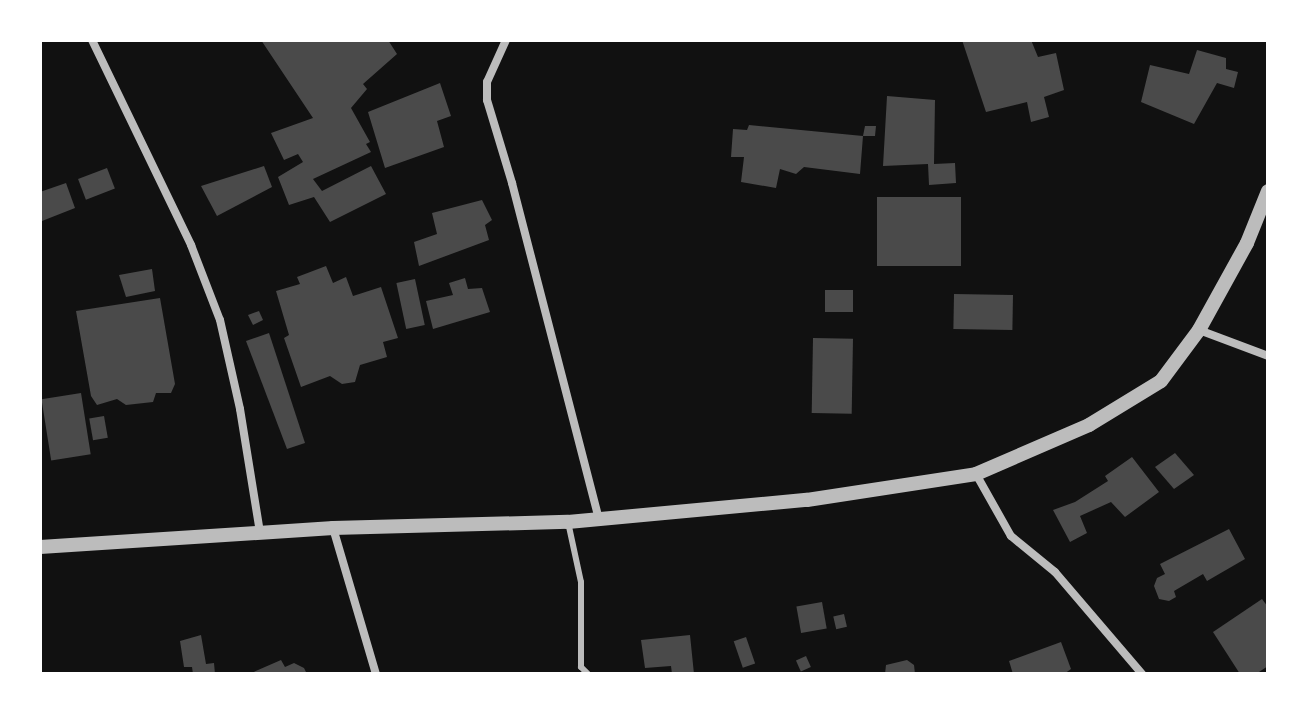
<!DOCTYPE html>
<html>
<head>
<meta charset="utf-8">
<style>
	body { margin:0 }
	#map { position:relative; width:1308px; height:714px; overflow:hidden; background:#111; font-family:"Golos Text",sans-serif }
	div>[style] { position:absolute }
	.building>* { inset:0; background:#4a4a4a; transform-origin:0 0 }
	.service>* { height:6px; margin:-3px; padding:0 3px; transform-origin:3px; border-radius:3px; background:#bcbcbc }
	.minor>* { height:8px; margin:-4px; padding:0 4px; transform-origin:4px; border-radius:4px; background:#bcbcbc }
	.tertiary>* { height:14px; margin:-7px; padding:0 7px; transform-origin:7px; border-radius:7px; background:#bcbcbc }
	span { translate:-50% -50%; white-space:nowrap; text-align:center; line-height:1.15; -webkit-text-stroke:8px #fff; paint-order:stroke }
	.frame { position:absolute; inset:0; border:42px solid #fff; pointer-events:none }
</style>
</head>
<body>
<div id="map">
	<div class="building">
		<i style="clip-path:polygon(261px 40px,388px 40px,397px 54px,363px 84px,367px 89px,351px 108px,370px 142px,366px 144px,371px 152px,313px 179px,322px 191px,371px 166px,386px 194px,330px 222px,314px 197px,289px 205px,278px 177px,303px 162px,298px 154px,284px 160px,271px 133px,313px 118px)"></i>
		<i style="clip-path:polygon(962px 40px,1031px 40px,1038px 57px,1056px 53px,1064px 90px,1044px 97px,1049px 117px,1031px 122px,1027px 102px,986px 112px)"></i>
		<i style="clip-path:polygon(1197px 50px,1226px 58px,1226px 69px,1238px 72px,1234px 88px,1217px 83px,1194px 124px,1141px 102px,1150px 65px,1189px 74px)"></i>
		<i style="clip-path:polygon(440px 83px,451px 116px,437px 121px,444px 147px,385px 168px,368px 112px)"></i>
		<i style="clip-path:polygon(887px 96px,935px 100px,934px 164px,955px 163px,956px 183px,929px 185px,928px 164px,883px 166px)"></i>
		<i style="clip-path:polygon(749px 125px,863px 136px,860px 174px,804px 167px,796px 174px,780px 169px,776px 188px,741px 182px,744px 157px,731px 157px,733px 129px,747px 130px)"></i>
		<i style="clip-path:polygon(865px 126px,876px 126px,875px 136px,863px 136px)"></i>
		<i style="clip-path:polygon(264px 166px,272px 187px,217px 216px,201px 186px)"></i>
		<i style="left:107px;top:168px;width:22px;height:31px;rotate:69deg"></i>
		<i style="clip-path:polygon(66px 183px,75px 208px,42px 221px,40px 192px)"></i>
		<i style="left:877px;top:197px;width:84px;height:69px"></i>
		<i style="clip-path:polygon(482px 200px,492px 220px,485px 225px,489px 240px,419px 266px,414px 242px,437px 234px,432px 213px)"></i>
		<i style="clip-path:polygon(326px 266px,333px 283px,346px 277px,353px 296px,381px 287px,398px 338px,383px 342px,387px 357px,360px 365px,355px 382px,342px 384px,330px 376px,301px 387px,284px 338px,289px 335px,276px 291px,300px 284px,297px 277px)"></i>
		<i style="clip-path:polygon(152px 269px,155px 291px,126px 297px,119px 275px)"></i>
		<i style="clip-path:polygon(465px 278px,468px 289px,482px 288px,490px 312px,433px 329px,426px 301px,453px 295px,449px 283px)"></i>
		<i style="left:415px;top:279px;width:47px;height:19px;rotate:78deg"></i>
		<i style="left:825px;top:290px;width:28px;height:22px"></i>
		<i style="left:954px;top:294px;width:59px;height:35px;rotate:1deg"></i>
		<i style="clip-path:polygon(160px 298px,175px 384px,171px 393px,156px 393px,153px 402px,126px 405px,117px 399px,97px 405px,91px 396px,76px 311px)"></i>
		<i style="clip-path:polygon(259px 311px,263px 320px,253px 325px,248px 315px)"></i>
		<i style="clip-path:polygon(269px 333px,305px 443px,287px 449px,246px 341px)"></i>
		<i style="left:813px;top:338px;width:40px;height:75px;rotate:1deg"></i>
		<i style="left:81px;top:393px;width:62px;height:40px;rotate:81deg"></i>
		<i style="left:104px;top:416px;width:22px;height:15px;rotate:80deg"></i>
		<i style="clip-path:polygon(1175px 453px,1194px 475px,1174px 489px,1155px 467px)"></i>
		<i style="clip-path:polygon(1132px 457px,1159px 492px,1125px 517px,1111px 502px,1080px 516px,1087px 533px,1070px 542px,1053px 510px,1075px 502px,1108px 481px,1105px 476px)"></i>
		<i style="clip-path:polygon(1229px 529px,1245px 559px,1207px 581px,1203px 574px,1174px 591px,1176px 597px,1169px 601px,1159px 599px,1154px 586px,1157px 578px,1165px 574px,1160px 564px)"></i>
		<i style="clip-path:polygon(1262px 599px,1268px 607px,1268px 666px,1256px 674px,1240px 674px,1213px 632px)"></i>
		<i style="left:822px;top:602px;width:27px;height:26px;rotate:80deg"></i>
		<i style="left:844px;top:614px;width:13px;height:11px;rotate:77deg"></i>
		<i style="clip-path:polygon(201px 635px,206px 664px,214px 663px,215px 674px,193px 674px,192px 667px,184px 667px,180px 641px)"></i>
		<i style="clip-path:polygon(690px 635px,694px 674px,672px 674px,671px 666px,645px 668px,641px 640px)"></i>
		<i style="left:746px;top:637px;width:28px;height:13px;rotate:71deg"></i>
		<i style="clip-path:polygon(1061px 642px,1071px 669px,1064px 674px,1013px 674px,1009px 661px)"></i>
		<i style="left:806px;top:656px;width:12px;height:11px;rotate:66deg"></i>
		<i style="clip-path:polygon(281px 660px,285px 667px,294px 663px,304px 668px,307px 674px,249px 674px)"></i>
		<i style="clip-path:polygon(907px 660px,914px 665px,915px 674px,885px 674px,886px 665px)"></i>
	</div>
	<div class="service">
		<i style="left:568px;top:522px;width:61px;rotate:77.8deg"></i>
		<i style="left:581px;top:582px;width:85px;rotate:90deg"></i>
		<i style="left:581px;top:667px;width:10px;rotate:45deg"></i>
	</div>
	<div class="minor">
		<i style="left:92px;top:40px;width:228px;rotate:64.2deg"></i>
		<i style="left:191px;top:245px;width:80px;rotate:68.9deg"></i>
		<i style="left:220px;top:320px;width:91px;rotate:77.3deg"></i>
		<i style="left:240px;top:409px;width:126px;rotate:80.8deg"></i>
		<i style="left:506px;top:40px;width:46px;rotate:114.3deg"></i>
		<i style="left:487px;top:82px;width:18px;rotate:90deg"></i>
		<i style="left:487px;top:100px;width:87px;rotate:73.2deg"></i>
		<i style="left:512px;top:183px;width:347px;rotate:75.5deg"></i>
		<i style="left:1199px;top:330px;width:74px;rotate:20.6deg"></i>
		<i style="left:976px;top:474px;width:71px;rotate:60.6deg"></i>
		<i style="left:1011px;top:536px;width:57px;rotate:39.3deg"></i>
		<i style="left:1055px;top:572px;width:134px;rotate:49.5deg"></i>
		<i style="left:333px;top:528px;width:152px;rotate:73.6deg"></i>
	</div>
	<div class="tertiary">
		<i style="left:40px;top:547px;width:294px;rotate:-3.7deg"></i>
		<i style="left:333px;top:528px;width:235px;rotate:-1.5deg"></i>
		<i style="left:568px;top:522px;width:240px;rotate:-5.3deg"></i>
		<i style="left:807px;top:500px;width:171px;rotate:-8.7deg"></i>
		<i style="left:976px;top:474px;width:123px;rotate:-23.4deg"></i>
		<i style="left:1089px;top:425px;width:84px;rotate:-31.4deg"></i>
		<i style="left:1161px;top:381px;width:64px;rotate:-53.3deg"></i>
		<i style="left:1199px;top:330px;width:99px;rotate:-61.1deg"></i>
		<i style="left:1247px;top:243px;width:56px;rotate:-68deg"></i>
	</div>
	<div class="frame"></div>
</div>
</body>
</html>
